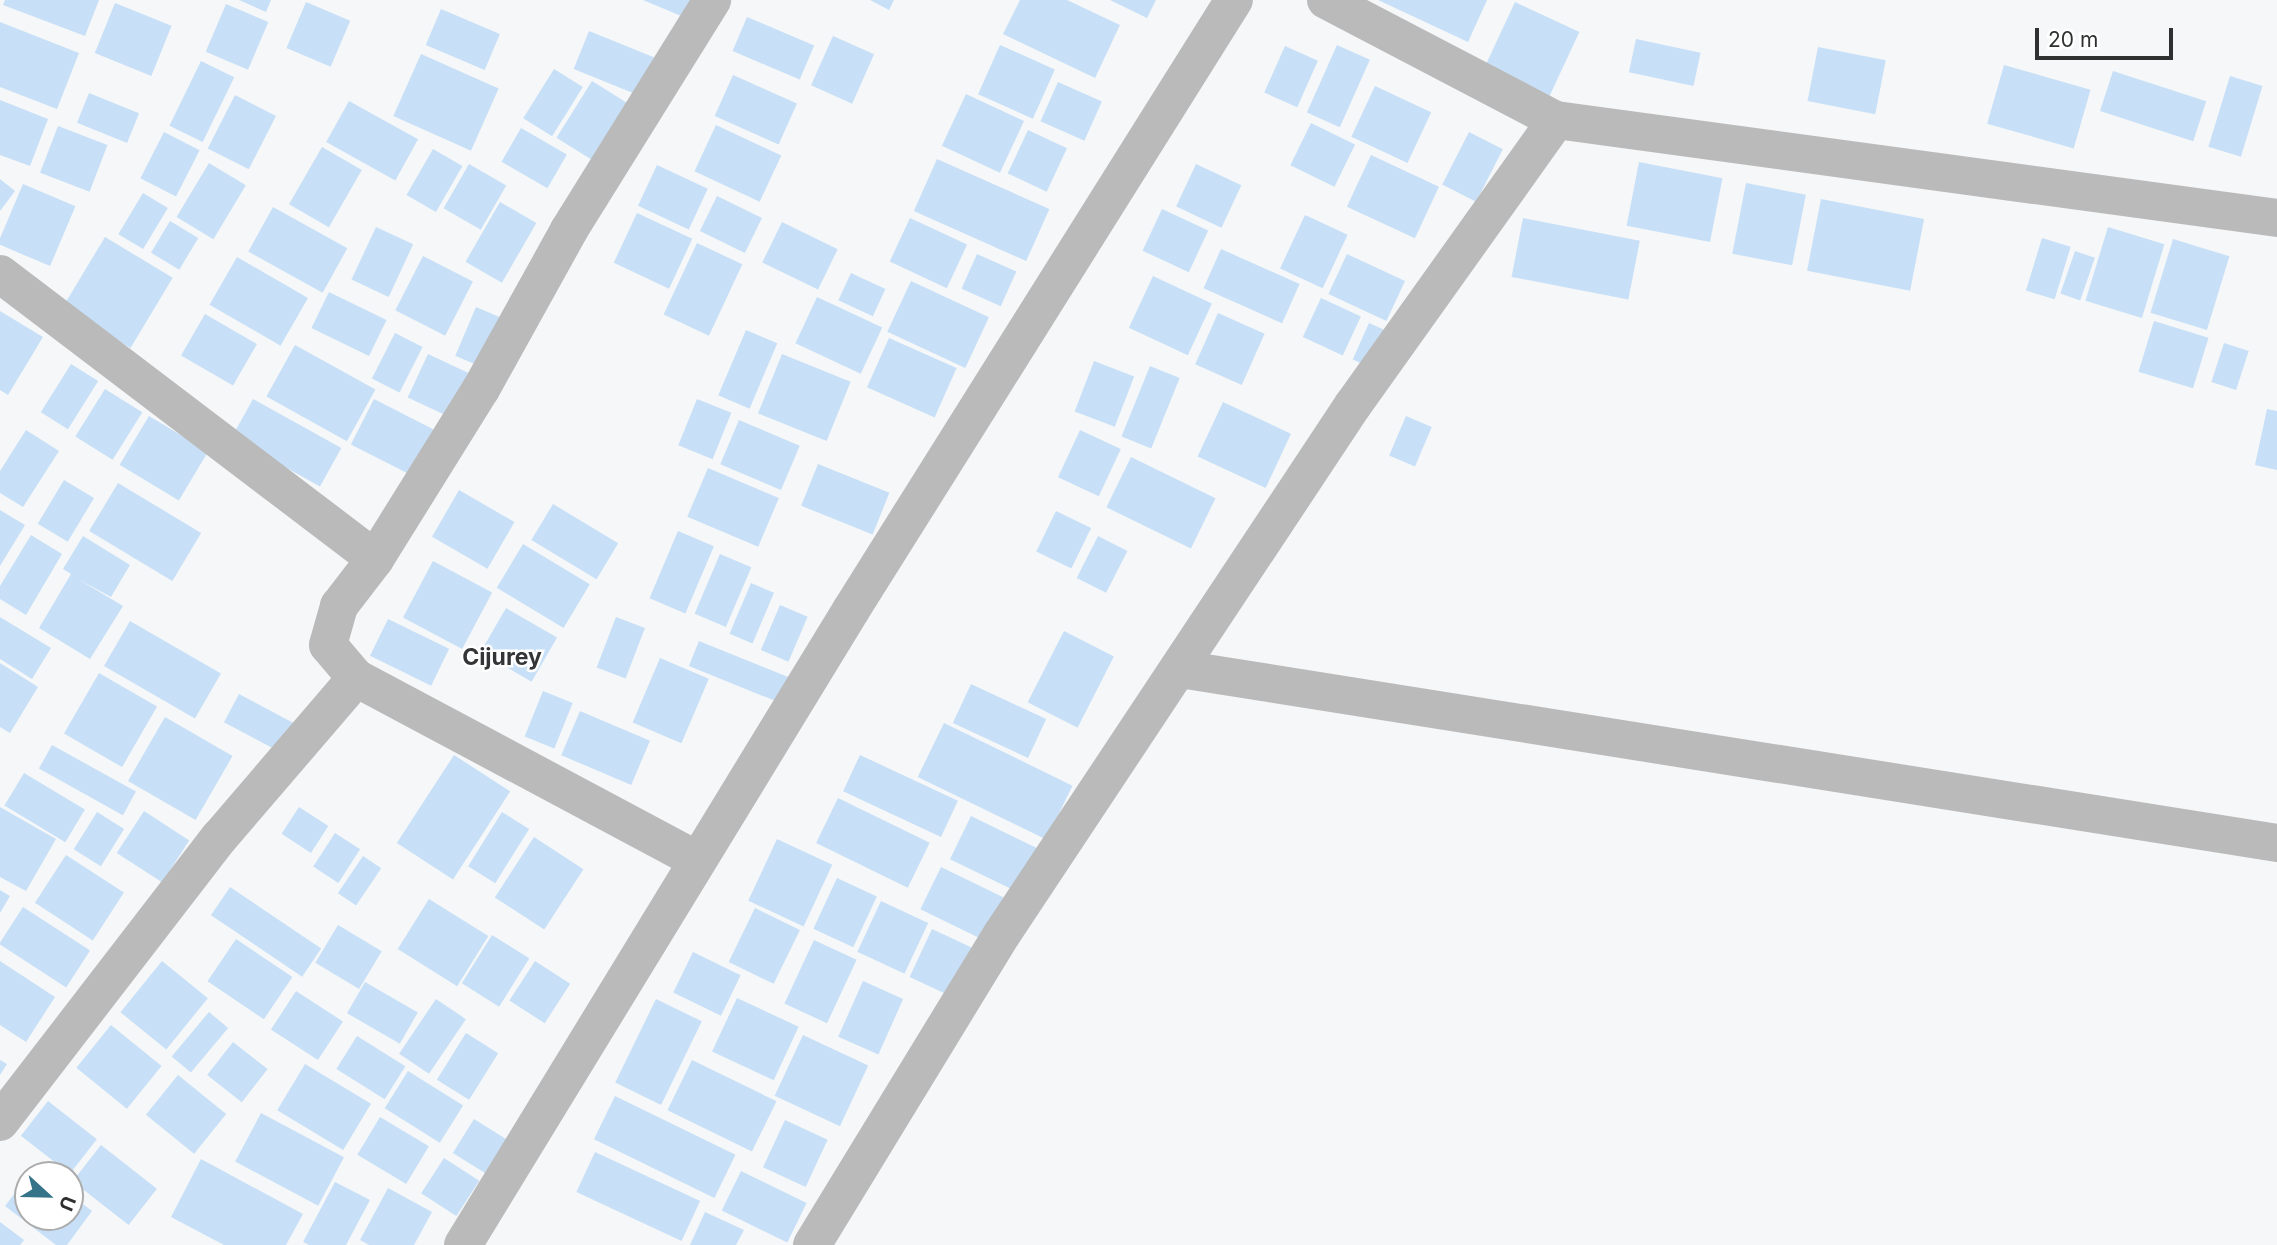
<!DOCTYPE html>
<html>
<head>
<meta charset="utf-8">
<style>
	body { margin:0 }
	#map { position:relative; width:2277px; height:1245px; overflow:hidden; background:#f5f7f8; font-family:Inter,sans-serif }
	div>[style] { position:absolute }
	.building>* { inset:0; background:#c8e0f7; transform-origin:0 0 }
	.minor>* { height:38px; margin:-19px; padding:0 19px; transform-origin:19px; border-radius:19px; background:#bbbaba }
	span { translate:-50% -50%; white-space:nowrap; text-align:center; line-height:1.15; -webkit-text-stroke:5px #fff; paint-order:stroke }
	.quarter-label { font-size:23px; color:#343536; font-weight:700 }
	.north { position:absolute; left:14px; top:1161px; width:70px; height:70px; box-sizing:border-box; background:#fff; border:2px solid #acacac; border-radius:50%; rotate:112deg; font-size:19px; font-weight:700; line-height:28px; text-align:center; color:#2f3030 }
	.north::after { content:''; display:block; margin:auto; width:24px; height:32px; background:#347388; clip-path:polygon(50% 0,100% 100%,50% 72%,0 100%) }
	.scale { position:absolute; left:2035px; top:28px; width:138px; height:32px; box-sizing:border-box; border:4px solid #2f3030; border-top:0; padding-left:9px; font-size:21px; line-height:24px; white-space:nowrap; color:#2f3030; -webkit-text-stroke:5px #fff; paint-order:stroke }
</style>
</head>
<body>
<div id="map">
	<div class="building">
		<i style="clip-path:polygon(5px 0,99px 0,85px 36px,3px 5px)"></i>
		<i style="clip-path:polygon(239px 0,271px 0,266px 12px)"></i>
		<i style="clip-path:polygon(643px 0,702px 0,693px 21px)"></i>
		<i style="clip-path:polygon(870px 0,894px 0,889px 10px)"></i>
		<i style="clip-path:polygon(1020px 0,1067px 0,1120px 25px,1095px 78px,1003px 34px)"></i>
		<i style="clip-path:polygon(1110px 0,1156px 0,1147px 18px)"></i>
		<i style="clip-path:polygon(1378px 0,1487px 0,1468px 42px)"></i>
		<i style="left:306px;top:2px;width:48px;height:50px;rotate:23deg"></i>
		<i style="left:1515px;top:2px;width:71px;height:73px;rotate:25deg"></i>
		<i style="left:115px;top:3px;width:61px;height:54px;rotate:22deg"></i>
		<i style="left:226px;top:4px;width:46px;height:52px;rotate:23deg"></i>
		<i style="left:441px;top:9px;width:64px;height:39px;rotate:23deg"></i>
		<i style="left:747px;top:17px;width:73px;height:37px;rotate:23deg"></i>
		<i style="clip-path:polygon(0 22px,79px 53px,57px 109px,0 87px)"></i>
		<i style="left:589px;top:31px;width:70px;height:41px;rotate:22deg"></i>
		<i style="left:833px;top:36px;width:45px;height:54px;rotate:24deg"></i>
		<i style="left:1636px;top:39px;width:66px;height:34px;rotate:12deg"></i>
		<i style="left:1000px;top:45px;width:60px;height:54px;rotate:24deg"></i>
		<i style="left:1337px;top:45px;width:36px;height:74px;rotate:24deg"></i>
		<i style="left:1285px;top:46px;width:36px;height:51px;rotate:24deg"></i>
		<i style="left:1818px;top:47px;width:69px;height:55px;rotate:11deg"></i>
		<i style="left:421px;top:54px;width:85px;height:68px;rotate:24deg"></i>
		<i style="left:201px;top:61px;width:37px;height:72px;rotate:26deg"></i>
		<i style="left:2004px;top:65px;width:90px;height:61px;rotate:16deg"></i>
		<i style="left:554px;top:69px;width:34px;height:58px;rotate:32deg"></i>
		<i style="left:2113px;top:71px;width:98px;height:42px;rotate:18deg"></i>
		<i style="left:733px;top:75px;width:70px;height:45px;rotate:24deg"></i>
		<i style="left:2230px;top:76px;width:34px;height:74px;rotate:17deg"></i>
		<i style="left:592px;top:81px;width:51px;height:67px;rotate:32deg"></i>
		<i style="left:1058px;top:82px;width:48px;height:43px;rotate:24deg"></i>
		<i style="left:1375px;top:86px;width:62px;height:56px;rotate:25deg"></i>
		<i style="left:89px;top:93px;width:54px;height:32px;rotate:22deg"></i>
		<i style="left:966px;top:94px;width:64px;height:57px;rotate:25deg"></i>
		<i style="left:235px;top:95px;width:46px;height:60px;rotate:27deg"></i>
		<i style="clip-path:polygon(0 100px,48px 119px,30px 166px,0 155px)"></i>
		<i style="left:349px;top:101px;width:79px;height:47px;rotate:29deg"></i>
		<i style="left:1311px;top:123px;width:49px;height:47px;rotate:26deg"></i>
		<i style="left:716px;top:125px;width:72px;height:51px;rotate:25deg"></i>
		<i style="left:58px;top:126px;width:53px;height:50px;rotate:21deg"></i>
		<i style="left:521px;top:128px;width:53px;height:39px;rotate:30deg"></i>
		<i style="left:1028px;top:130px;width:43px;height:48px;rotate:25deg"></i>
		<i style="left:164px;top:132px;width:40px;height:52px;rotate:27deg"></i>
		<i style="left:1469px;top:132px;width:38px;height:59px;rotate:27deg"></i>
		<i style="left:322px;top:147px;width:46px;height:66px;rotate:30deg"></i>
		<i style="left:433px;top:149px;width:34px;height:53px;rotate:30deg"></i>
		<i style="left:1371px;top:155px;width:75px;height:57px;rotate:25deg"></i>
		<i style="left:937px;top:159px;width:123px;height:57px;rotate:24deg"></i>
		<i style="left:1639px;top:162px;width:85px;height:65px;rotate:11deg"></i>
		<i style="left:209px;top:163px;width:43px;height:63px;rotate:31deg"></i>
		<i style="left:469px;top:164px;width:43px;height:51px;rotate:30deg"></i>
		<i style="left:1196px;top:164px;width:50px;height:47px;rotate:25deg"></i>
		<i style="left:657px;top:165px;width:56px;height:45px;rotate:25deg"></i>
		<i style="clip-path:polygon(0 179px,15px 191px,0 211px)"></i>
		<i style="left:1746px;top:183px;width:61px;height:72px;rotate:11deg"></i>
		<i style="left:23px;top:184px;width:57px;height:65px;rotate:23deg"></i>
		<i style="left:143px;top:193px;width:29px;height:48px;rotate:31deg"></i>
		<i style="left:717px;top:196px;width:50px;height:39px;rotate:26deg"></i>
		<i style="left:1821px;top:199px;width:105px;height:73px;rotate:11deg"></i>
		<i style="left:500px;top:202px;width:42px;height:69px;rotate:30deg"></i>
		<i style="left:273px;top:207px;width:85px;height:51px;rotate:29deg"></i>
		<i style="left:1162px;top:209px;width:51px;height:46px;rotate:25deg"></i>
		<i style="left:637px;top:213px;width:61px;height:55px;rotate:25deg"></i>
		<i style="left:1305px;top:215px;width:47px;height:59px;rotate:25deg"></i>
		<i style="left:910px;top:218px;width:63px;height:48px;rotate:25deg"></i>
		<i style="left:1523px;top:218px;width:119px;height:60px;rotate:11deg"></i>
		<i style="left:170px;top:221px;width:33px;height:37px;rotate:31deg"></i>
		<i style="left:782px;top:222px;width:62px;height:45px;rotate:26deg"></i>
		<i style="left:376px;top:227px;width:41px;height:58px;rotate:25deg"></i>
		<i style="left:2108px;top:227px;width:59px;height:77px;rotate:17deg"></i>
		<i style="left:105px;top:237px;width:79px;height:82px;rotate:31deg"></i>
		<i style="left:2042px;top:238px;width:30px;height:55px;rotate:17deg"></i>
		<i style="left:2173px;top:239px;width:59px;height:77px;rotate:17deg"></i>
		<i style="left:697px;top:243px;width:50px;height:79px;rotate:25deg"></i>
		<i style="left:1221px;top:249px;width:86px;height:43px;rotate:24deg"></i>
		<i style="left:2075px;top:251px;width:21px;height:45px;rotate:19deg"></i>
		<i style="left:977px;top:254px;width:43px;height:38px;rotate:24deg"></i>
		<i style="left:1347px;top:254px;width:64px;height:44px;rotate:25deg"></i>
		<i style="left:423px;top:256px;width:56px;height:61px;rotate:27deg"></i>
		<i style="left:237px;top:257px;width:82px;height:55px;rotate:30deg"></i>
		<i style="left:851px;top:273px;width:38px;height:30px;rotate:25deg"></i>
		<i style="left:1153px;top:276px;width:65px;height:57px;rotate:25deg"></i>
		<i style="left:911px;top:281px;width:86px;height:56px;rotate:25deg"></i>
		<i style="left:329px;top:292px;width:64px;height:40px;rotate:26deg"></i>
		<i style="left:817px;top:297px;width:72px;height:51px;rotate:25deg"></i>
		<i style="left:1321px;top:298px;width:44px;height:43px;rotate:25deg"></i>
		<i style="left:476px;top:307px;width:38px;height:53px;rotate:23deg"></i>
		<i style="clip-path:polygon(0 311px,43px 337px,8px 395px,0 390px)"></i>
		<i style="left:1218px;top:313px;width:51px;height:56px;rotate:24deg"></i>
		<i style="left:205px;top:314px;width:60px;height:48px;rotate:30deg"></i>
		<i style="left:2154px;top:321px;width:57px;height:53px;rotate:17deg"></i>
		<i style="left:1369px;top:323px;width:22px;height:40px;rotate:24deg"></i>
		<i style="left:746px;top:330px;width:34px;height:71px;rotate:23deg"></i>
		<i style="left:395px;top:333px;width:31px;height:51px;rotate:27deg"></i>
		<i style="left:889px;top:338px;width:74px;height:54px;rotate:24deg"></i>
		<i style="left:2224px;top:343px;width:26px;height:41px;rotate:18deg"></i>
		<i style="left:295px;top:345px;width:92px;height:59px;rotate:29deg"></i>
		<i style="left:428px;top:354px;width:53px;height:48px;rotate:25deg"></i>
		<i style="left:782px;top:354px;width:74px;height:64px;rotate:22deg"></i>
		<i style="left:1094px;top:361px;width:43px;height:54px;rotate:21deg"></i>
		<i style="left:71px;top:364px;width:32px;height:57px;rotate:32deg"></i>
		<i style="left:1150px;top:366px;width:32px;height:76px;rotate:22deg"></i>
		<i style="left:105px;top:389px;width:44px;height:56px;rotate:32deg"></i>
		<i style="left:253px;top:399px;width:101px;height:44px;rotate:29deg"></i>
		<i style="left:374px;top:399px;width:73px;height:51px;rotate:27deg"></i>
		<i style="left:697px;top:399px;width:37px;height:50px;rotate:22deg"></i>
		<i style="left:1223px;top:402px;width:75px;height:60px;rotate:25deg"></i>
		<i style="clip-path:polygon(2267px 409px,2277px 411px,2277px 470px,2255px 465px)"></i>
		<i style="left:149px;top:416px;width:69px;height:57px;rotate:31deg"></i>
		<i style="left:1406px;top:416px;width:28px;height:43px;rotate:23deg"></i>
		<i style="left:739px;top:420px;width:66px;height:48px;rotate:23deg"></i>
		<i style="clip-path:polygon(26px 430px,59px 451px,23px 507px,0 493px,0 471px)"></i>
		<i style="left:1080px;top:430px;width:45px;height:52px;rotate:25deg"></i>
		<i style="left:1131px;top:457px;width:94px;height:56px;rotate:26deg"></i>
		<i style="left:818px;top:464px;width:77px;height:45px;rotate:22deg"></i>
		<i style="left:708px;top:468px;width:77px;height:53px;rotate:23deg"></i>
		<i style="left:64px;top:480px;width:35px;height:51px;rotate:31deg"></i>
		<i style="left:118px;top:483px;width:97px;height:56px;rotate:31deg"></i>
		<i style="left:459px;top:490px;width:64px;height:54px;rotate:30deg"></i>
		<i style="left:553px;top:504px;width:76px;height:42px;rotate:31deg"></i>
		<i style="clip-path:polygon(0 510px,25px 525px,0 566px)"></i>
		<i style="left:1056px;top:511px;width:39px;height:45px;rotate:26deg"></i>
		<i style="left:678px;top:531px;width:39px;height:73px;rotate:23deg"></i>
		<i style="clip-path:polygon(31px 535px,62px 554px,26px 615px,0 599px,0 586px)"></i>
		<i style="clip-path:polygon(83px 536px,130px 565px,111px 597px,78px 579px,123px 606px,90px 659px,39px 628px,71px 574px,63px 569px)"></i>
		<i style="left:1098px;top:536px;width:33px;height:47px;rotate:27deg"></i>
		<i style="left:523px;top:544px;width:78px;height:51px;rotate:31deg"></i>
		<i style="left:720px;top:554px;width:34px;height:65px;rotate:23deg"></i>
		<i style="left:433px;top:561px;width:67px;height:64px;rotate:28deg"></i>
		<i style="left:751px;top:583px;width:25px;height:55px;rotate:23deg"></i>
		<i style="left:780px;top:605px;width:30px;height:49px;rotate:23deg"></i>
		<i style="left:506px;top:608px;width:59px;height:51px;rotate:30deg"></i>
		<i style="clip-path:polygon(0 617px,51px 648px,32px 679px,0 659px)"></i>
		<i style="left:616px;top:617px;width:31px;height:54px;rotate:21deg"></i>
		<i style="left:388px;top:619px;width:68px;height:41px;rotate:26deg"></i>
		<i style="left:130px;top:621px;width:105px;height:52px;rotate:30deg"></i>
		<i style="left:1064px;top:631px;width:56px;height:80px;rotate:27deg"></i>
		<i style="left:699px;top:641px;width:97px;height:27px;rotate:22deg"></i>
		<i style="left:660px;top:658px;width:53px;height:70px;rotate:23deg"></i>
		<i style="clip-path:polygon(0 663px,38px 687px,10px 733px,0 727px)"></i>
		<i style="left:99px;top:673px;width:67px;height:70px;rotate:30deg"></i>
		<i style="left:971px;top:684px;width:83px;height:43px;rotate:25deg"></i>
		<i style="left:543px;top:691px;width:32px;height:49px;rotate:22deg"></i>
		<i style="left:239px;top:694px;width:66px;height:32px;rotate:28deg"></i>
		<i style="left:580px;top:711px;width:76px;height:48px;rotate:23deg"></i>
		<i style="left:165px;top:717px;width:78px;height:74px;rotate:30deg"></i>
		<i style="left:944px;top:723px;width:143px;height:60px;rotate:26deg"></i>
		<i style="left:52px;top:745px;width:96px;height:27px;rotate:29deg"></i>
		<i style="left:454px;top:755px;width:67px;height:105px;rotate:33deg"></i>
		<i style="left:860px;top:755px;width:108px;height:40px;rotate:25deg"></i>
		<i style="left:24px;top:773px;width:71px;height:38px;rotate:31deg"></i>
		<i style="left:838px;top:798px;width:102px;height:50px;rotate:26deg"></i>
		<i style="clip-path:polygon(0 807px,56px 839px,26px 891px,0 877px)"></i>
		<i style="left:299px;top:807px;width:35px;height:32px;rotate:33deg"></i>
		<i style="left:144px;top:811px;width:54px;height:50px;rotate:33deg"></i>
		<i style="left:97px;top:812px;width:32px;height:44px;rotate:32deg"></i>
		<i style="left:502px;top:812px;width:32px;height:64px;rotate:32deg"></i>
		<i style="left:971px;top:816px;width:76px;height:48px;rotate:26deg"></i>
		<i style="left:335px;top:833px;width:30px;height:40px;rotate:33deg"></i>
		<i style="left:534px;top:837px;width:59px;height:72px;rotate:33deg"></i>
		<i style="left:777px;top:839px;width:61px;height:68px;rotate:25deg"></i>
		<i style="left:66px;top:855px;width:69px;height:57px;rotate:33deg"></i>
		<i style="left:363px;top:856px;width:22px;height:45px;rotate:34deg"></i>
		<i style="left:941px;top:867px;width:76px;height:47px;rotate:26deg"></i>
		<i style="left:837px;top:878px;width:44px;height:56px;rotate:25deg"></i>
		<i style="left:230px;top:887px;width:110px;height:34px;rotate:34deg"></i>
		<i style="clip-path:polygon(0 890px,10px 896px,0 913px)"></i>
		<i style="left:429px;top:899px;width:70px;height:59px;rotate:32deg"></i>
		<i style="left:881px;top:901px;width:52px;height:56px;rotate:25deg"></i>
		<i style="left:23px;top:907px;width:80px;height:44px;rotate:33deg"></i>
		<i style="left:755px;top:908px;width:50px;height:60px;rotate:26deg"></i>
		<i style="left:338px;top:925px;width:51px;height:44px;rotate:31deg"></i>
		<i style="left:932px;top:929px;width:52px;height:53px;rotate:25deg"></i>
		<i style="left:492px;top:935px;width:44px;height:57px;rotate:32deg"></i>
		<i style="left:236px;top:939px;width:68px;height:51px;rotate:34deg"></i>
		<i style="left:814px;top:940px;width:47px;height:70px;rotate:25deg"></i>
		<i style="left:693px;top:952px;width:53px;height:45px;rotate:26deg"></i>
		<i style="clip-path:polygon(0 961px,55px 997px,26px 1042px,0 1025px)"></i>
		<i style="left:162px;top:961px;width:59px;height:66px;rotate:39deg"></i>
		<i style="left:535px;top:961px;width:42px;height:47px;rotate:33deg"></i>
		<i style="left:863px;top:981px;width:44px;height:61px;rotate:24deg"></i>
		<i style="left:365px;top:982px;width:61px;height:36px;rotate:30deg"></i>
		<i style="left:296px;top:991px;width:56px;height:46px;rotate:33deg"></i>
		<i style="left:737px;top:998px;width:68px;height:59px;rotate:25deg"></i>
		<i style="left:436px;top:999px;width:36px;height:66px;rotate:34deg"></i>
		<i style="left:656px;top:999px;width:51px;height:93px;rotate:26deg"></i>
		<i style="left:209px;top:1012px;width:25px;height:58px;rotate:40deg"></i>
		<i style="left:111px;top:1025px;width:65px;height:55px;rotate:39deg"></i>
		<i style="left:466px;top:1033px;width:38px;height:55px;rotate:32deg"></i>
		<i style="left:803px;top:1035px;width:72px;height:67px;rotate:25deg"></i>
		<i style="left:357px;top:1036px;width:57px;height:39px;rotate:32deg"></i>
		<i style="left:233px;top:1042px;width:44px;height:42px;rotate:38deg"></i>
		<i style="clip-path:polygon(0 1060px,7px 1064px,0 1075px)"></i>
		<i style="left:692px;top:1060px;width:94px;height:56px;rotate:26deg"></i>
		<i style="left:305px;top:1064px;width:77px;height:54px;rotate:31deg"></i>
		<i style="left:408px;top:1071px;width:65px;height:44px;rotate:32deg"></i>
		<i style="left:178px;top:1075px;width:62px;height:51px;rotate:39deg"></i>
		<i style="left:615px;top:1096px;width:134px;height:48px;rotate:26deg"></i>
		<i style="left:48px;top:1101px;width:62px;height:44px;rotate:38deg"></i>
		<i style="left:261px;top:1113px;width:94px;height:55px;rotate:28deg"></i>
		<i style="left:380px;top:1117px;width:57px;height:44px;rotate:31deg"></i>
		<i style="left:474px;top:1119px;width:47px;height:40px;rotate:32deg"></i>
		<i style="left:785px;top:1120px;width:47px;height:52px;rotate:25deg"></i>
		<i style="left:101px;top:1145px;width:71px;height:46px;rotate:38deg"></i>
		<i style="left:595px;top:1152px;width:116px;height:44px;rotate:25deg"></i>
		<i style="left:444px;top:1158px;width:42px;height:42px;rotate:33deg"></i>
		<i style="clip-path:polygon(201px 1159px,303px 1214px,286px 1245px,224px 1245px,171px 1217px)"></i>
		<i style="clip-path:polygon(35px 1167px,46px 1175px,29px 1175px)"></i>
		<i style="left:741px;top:1171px;width:73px;height:44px;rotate:26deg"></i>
		<i style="clip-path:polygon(28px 1176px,28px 1217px,70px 1217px,70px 1194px,92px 1211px,67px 1245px,56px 1245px,5px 1206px)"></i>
		<i style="clip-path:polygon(335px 1182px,370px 1200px,346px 1245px,309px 1245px,303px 1242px)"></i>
		<i style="clip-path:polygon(388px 1188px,432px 1212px,414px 1245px,369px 1245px,360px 1240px)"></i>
		<i style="clip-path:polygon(705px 1212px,744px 1230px,736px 1245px,690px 1245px)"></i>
		<i style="clip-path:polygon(0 1222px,24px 1240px,20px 1245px,0 1245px)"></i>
	</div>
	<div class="minor">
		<i style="left:1326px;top:0;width:259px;rotate:27.6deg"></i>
		<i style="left:1556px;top:120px;width:728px;rotate:7.74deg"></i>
		<i style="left:0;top:274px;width:471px;rotate:37.2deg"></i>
		<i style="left:1180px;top:669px;width:1111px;rotate:9.01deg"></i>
		<i style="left:697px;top:860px;width:387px;rotate:-151.9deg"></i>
		<i style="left:356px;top:678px;width:43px;rotate:-130.3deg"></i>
		<i style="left:328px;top:645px;width:41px;rotate:-74.2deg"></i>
		<i style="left:339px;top:606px;width:59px;rotate:-52.5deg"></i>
		<i style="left:375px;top:559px;width:200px;rotate:-58.1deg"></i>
		<i style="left:481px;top:389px;width:182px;rotate:-61deg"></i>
		<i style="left:569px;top:230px;width:271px;rotate:-58.1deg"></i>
		<i style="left:0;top:1122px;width:359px;rotate:-52.4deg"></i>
		<i style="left:219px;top:838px;width:211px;rotate:-49.4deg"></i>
		<i style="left:463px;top:1245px;width:744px;rotate:-58.57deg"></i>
		<i style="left:851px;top:610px;width:720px;rotate:-57.88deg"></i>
		<i style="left:812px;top:1245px;width:364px;rotate:-58.6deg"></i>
		<i style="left:1002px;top:934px;width:635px;rotate:-56.44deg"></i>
		<i style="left:1353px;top:405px;width:350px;rotate:-54.5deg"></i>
	</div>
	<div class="quarter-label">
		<span style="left:502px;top:657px">Cijurey</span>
	</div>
	<div class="north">U</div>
	<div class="scale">20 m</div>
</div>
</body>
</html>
